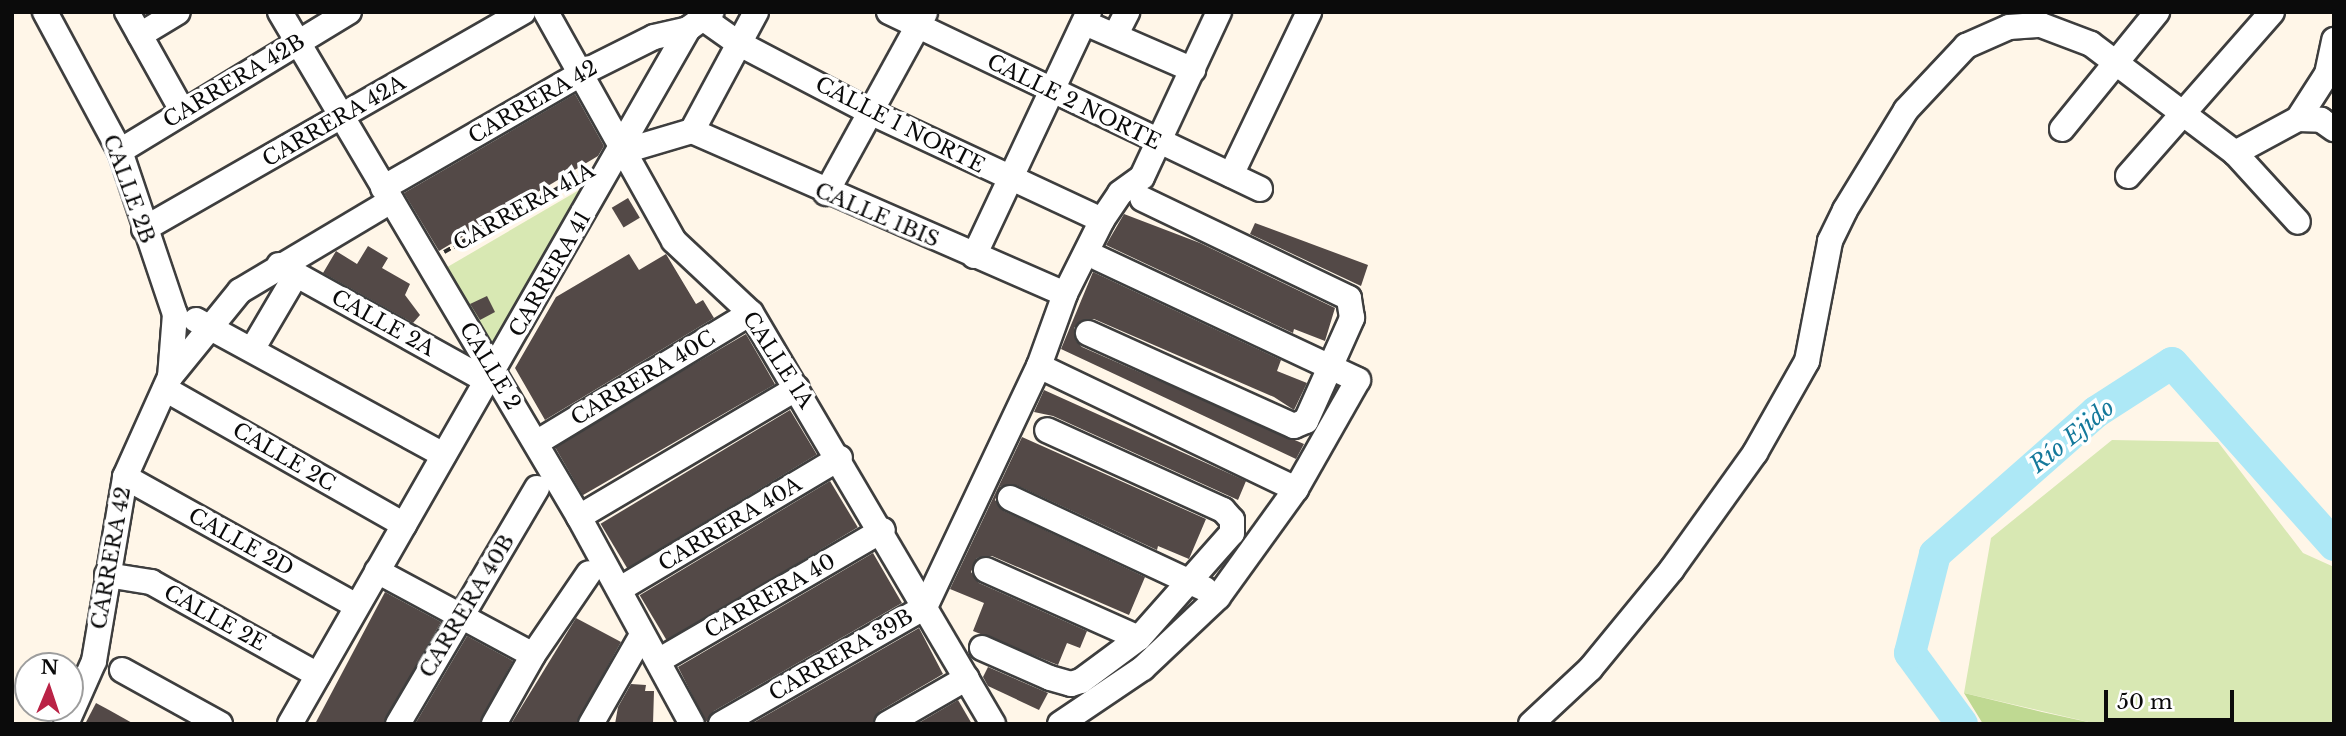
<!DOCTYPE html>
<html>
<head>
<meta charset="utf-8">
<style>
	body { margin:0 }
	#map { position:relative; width:2346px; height:736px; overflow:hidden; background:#fff6e8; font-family:"Libre Baskerville",serif }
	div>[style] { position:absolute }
	.green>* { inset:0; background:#d8e8b3 }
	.forest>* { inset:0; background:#bfd992 }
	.river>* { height:32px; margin:-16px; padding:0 16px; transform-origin:16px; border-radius:16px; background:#ade8f6 }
	.building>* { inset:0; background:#534947; transform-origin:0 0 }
	.path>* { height:3.5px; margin-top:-1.75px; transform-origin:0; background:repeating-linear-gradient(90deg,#2d2d2d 0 7px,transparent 0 10.5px) }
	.roads { filter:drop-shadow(2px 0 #3e3e3e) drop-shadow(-2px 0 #3e3e3e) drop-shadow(0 2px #3e3e3e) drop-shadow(0 -2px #3e3e3e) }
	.minor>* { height:24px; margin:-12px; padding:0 12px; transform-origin:12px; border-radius:12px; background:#fff }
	span { translate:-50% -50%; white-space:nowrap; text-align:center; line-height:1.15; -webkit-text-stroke:7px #fff; paint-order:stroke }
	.street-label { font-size:21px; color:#0b0b0b }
	.water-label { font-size:23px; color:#15799b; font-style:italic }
	.frame { position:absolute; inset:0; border:14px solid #0b0b0b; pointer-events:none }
	.north { position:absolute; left:14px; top:652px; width:70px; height:70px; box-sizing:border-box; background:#fff; border:2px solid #9d9d9d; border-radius:50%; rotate:2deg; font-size:19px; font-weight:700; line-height:28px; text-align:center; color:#0b0b0b }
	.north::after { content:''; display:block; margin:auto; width:24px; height:32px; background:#ba2346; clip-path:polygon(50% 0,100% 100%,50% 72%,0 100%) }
	.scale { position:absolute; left:2104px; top:690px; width:130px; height:32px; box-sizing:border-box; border:4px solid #0b0b0b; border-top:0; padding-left:9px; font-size:21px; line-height:24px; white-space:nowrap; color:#0b0b0b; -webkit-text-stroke:5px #fff; paint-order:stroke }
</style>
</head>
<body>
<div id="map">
	<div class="green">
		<i style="clip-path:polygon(586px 186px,492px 355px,444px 269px)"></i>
		<i style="clip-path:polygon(2112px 440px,2218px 442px,2303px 553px,2334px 567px,2334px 724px,2097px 724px,1964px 693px,1991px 538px)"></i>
	</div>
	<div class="forest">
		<i style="clip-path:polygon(1964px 693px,2042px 712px,2097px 724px,1983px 724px)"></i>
	</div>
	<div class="river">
		<i style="left:1962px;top:724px;width:88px;rotate:-126.2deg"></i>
		<i style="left:1910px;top:653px;width:102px;rotate:-75.8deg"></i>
		<i style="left:1935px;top:554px;width:215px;rotate:-41.4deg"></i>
		<i style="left:2096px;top:412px;width:90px;rotate:-32.8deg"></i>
		<i style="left:2172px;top:363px;width:244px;rotate:48.3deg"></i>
	</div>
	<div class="building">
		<i style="clip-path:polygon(575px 94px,604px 146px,598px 156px,439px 251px,404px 193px)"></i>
		<i style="left:628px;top:198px;width:23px;height:19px;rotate:59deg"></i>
		<i style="clip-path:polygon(1124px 214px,1200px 243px,1335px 308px,1325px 341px,1294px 329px,1293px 333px,1106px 245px)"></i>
		<i style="clip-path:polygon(1255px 223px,1368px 265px,1361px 286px,1250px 234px)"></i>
		<i style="clip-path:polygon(368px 246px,388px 258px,382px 268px,410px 284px,405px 295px,420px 315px,413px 323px,323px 273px,336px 251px,357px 264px)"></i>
		<i style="clip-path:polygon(629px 254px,639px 270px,666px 254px,696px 304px,703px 300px,714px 318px,545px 420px,515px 368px,556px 297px)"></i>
		<i style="clip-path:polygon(1093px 272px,1281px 360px,1277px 371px,1307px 383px,1294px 410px,1274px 397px,1094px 319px,1080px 321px,1074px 328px,1076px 341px,1082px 347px,1304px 444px,1296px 459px,1061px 349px)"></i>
		<i style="clip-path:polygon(487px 296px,495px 312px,480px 320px,470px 304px)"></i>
		<i style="left:746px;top:334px;width:58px;height:222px;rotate:60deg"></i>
		<i style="clip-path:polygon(1044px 390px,1246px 481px,1238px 500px,1053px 416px,1034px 412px)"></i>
		<i style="left:790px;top:410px;width:52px;height:221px;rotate:59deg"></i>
		<i style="clip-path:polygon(1022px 437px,1206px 519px,1189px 559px,1158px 546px,1157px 550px,1016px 485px,1001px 486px,995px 500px,1004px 511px,1145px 577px,1129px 615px,992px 556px,977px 558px,971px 572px,979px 583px,1087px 631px,1080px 648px,1067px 643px,1058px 665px,973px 631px,984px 603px,950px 589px)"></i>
		<i style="left:830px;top:481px;width:54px;height:222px;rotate:59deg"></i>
		<i style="clip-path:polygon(873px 553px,902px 603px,714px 711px,706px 722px,678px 667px)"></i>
		<i style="clip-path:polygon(385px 592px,441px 622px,383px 724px,315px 724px)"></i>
		<i style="clip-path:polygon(576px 618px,621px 642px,576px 724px,511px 724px)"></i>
		<i style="clip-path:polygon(919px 628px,943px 674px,880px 711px,872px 724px,751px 724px)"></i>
		<i style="clip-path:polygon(467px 636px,513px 661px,479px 724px,415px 724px)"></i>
		<i style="clip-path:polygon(988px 667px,1048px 693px,1039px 710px,988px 686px,983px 677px)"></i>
		<i style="clip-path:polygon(631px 684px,646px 685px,645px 691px,654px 691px,653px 724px,615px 724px,618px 707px)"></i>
		<i style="clip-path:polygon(958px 700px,972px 724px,917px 724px)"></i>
		<i style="clip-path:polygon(96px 703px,109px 710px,134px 724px,85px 724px)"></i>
	</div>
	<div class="path">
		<i style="left:444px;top:252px;width:157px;rotate:-29.3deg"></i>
	</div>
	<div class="roads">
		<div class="minor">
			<i style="left:45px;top:12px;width:158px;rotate:61.7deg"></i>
			<i style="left:120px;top:151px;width:172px;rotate:71.4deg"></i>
			<i style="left:175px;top:314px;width:63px;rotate:94.5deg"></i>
			<i style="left:127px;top:12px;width:115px;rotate:60.8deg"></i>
			<i style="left:280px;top:12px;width:587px;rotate:59.37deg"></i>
			<i style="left:579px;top:517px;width:236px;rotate:61.4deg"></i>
			<i style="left:546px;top:12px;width:262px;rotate:60.8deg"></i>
			<i style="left:674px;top:241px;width:105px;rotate:43.1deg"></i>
			<i style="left:751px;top:313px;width:477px;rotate:59.5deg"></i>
			<i style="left:889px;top:12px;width:411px;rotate:25.5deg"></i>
			<i style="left:704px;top:19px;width:42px;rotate:35.2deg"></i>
			<i style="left:738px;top:43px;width:149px;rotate:27.6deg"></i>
			<i style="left:870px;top:112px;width:256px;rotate:25deg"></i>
			<i style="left:1085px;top:23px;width:118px;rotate:23.5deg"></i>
			<i style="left:1116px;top:34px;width:25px;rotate:-63deg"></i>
			<i style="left:140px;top:35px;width:44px;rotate:-31.2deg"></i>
			<i style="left:2298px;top:119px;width:23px;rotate:2deg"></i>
			<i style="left:2321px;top:120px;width:16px;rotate:35deg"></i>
			<i style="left:2062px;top:129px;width:151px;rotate:-50.9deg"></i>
			<i style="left:692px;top:131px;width:407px;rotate:23.6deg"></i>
			<i style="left:692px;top:131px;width:135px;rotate:-61.7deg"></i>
			<i style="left:120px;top:151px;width:268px;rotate:-31.3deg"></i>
			<i style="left:621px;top:152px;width:74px;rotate:-16.5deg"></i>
			<i style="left:2235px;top:153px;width:72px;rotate:-28.4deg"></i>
			<i style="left:2298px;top:119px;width:54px;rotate:-57.2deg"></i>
			<i style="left:2327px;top:74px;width:35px;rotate:-78deg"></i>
			<i style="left:1231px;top:175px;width:181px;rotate:-64.4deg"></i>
			<i style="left:2128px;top:176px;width:218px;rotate:-48.7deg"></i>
			<i style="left:383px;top:188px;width:230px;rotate:-30deg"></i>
			<i style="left:582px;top:73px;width:80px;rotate:-26.6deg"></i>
			<i style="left:654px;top:37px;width:35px;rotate:-13deg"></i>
			<i style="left:826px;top:193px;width:205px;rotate:-61.2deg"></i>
			<i style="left:144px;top:229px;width:437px;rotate:-29.8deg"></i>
			<i style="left:974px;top:256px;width:270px;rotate:-64.8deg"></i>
			<i style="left:279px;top:265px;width:238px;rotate:29.1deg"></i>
			<i style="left:196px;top:320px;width:282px;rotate:28.6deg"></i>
			<i style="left:1088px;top:333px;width:226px;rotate:24.3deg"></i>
			<i style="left:1294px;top:426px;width:13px;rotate:-23deg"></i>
			<i style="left:1306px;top:421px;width:113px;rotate:-65.9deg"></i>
			<i style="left:1352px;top:318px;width:20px;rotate:-99deg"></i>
			<i style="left:1349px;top:298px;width:229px;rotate:-154.4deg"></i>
			<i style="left:253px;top:348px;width:85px;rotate:-59.5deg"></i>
			<i style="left:1039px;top:366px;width:285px;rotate:25.6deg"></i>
			<i style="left:165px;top:389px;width:275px;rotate:29.6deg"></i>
			<i style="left:536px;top:443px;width:251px;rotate:-31.2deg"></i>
			<i style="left:125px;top:477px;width:265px;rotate:29.1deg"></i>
			<i style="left:1010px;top:498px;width:215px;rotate:25deg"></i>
			<i style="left:579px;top:517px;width:253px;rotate:-30.6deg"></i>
			<i style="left:986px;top:570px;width:167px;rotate:24deg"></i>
			<i style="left:377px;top:571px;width:177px;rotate:28.3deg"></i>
			<i style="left:107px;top:575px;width:45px;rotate:9deg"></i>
			<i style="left:151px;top:582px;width:191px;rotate:29.1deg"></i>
			<i style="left:620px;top:589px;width:256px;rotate:-30.8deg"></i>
			<i style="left:982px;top:648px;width:74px;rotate:23.8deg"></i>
			<i style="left:1050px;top:678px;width:22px;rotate:16deg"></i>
			<i style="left:1071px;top:684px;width:10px;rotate:-17deg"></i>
			<i style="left:1081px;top:681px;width:72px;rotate:-36.6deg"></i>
			<i style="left:1139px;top:638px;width:140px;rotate:-48.5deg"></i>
			<i style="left:1232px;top:533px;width:13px;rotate:-90deg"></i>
			<i style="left:1232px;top:520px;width:13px;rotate:-132deg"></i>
			<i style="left:1223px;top:510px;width:193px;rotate:-155.6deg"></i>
			<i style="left:658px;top:661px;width:260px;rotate:-30.2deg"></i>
			<i style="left:122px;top:670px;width:112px;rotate:28.9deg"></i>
			<i style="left:66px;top:724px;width:69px;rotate:-66deg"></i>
			<i style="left:94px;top:661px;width:187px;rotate:-80.4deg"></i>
			<i style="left:125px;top:477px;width:110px;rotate:-65.8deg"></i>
			<i style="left:170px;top:377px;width:111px;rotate:-50.9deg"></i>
			<i style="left:240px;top:291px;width:176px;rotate:-30.8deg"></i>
			<i style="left:290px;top:724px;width:801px;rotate:-60.2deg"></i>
			<i style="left:688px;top:29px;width:29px;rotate:-36deg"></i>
			<i style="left:398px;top:724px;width:274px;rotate:-59.5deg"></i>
			<i style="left:494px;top:724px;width:79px;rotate:-60.5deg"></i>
			<i style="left:533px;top:655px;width:99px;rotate:-55.7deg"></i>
			<i style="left:591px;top:724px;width:103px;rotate:-60.2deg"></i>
			<i style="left:721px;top:724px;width:235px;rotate:-29.8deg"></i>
			<i style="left:925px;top:607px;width:267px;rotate:-64.7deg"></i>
			<i style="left:1039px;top:366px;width:77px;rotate:-70.1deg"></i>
			<i style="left:1065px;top:294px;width:83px;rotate:-63.4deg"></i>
			<i style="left:1102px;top:220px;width:32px;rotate:-56deg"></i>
			<i style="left:1120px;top:193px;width:27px;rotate:-36deg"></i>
			<i style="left:1142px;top:177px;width:182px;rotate:-65deg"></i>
			<i style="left:887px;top:724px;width:92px;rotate:-29.9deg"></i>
			<i style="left:1060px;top:724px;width:100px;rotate:-34deg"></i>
			<i style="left:1143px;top:668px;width:103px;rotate:-43.4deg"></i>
			<i style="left:1218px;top:597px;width:133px;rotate:-54.2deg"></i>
			<i style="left:1296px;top:489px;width:125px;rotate:-60.4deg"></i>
			<i style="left:1358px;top:380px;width:287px;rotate:-154.9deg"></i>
			<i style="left:1531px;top:724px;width:81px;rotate:-43deg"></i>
			<i style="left:1590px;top:669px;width:129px;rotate:-50.6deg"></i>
			<i style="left:1672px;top:569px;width:143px;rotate:-54.4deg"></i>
			<i style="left:1755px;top:453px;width:106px;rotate:-60.5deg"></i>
			<i style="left:1807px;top:361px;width:122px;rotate:-79.1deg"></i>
			<i style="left:1830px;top:241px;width:34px;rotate:-64deg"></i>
			<i style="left:1845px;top:210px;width:117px;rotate:-58.6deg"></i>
			<i style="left:1906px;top:110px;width:88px;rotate:-46.8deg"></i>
			<i style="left:1966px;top:46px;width:47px;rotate:-23.8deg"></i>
			<i style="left:2009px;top:27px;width:32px;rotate:-4deg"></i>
			<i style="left:2041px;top:25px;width:53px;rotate:20.8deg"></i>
			<i style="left:2091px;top:44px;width:181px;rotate:37.1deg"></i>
			<i style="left:2235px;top:153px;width:93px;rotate:47.6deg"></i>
		</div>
	</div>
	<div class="street-label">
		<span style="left:234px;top:81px;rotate:-31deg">CARRERA 42B</span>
		<span style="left:533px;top:102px;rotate:-30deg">CARRERA 42</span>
		<span style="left:1074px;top:102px;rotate:26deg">CALLE 2 NORTE</span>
		<span style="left:334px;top:121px;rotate:-30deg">CARRERA 42A</span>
		<span style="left:900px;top:125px;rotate:27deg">CALLE 1 NORTE</span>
		<span style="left:129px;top:189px;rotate:70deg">CALLE 2B</span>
		<span style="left:524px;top:207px;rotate:-29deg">CARRERA 41A</span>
		<span style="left:877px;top:215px;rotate:23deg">CALLE 1BIS</span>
		<span style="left:550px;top:274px;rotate:-60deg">CARRERA 41</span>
		<span style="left:383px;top:323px;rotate:29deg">CALLE 2A</span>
		<span style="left:778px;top:360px;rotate:57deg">CALLE 1A</span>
		<span style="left:490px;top:366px;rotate:59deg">CALLE 2</span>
		<span style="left:643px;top:378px;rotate:-31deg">CARRERA 40C</span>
		<span style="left:284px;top:457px;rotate:30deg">CALLE 2C</span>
		<span style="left:730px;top:524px;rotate:-31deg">CARRERA 40A</span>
		<span style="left:241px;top:542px;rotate:29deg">CALLE 2D</span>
		<span style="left:111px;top:558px;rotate:-80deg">CARRERA 42</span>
		<span style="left:770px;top:596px;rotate:-30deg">CARRERA 40</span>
		<span style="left:467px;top:606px;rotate:-59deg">CARRERA 40B</span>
		<span style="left:215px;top:618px;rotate:29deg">CALLE 2E</span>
		<span style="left:841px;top:655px;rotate:-30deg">CARRERA 39B</span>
	</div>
	<div class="water-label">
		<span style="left:2072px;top:436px;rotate:-39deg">Río Ejido</span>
	</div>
	<div class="frame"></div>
	<div class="north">N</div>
	<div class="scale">50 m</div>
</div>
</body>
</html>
